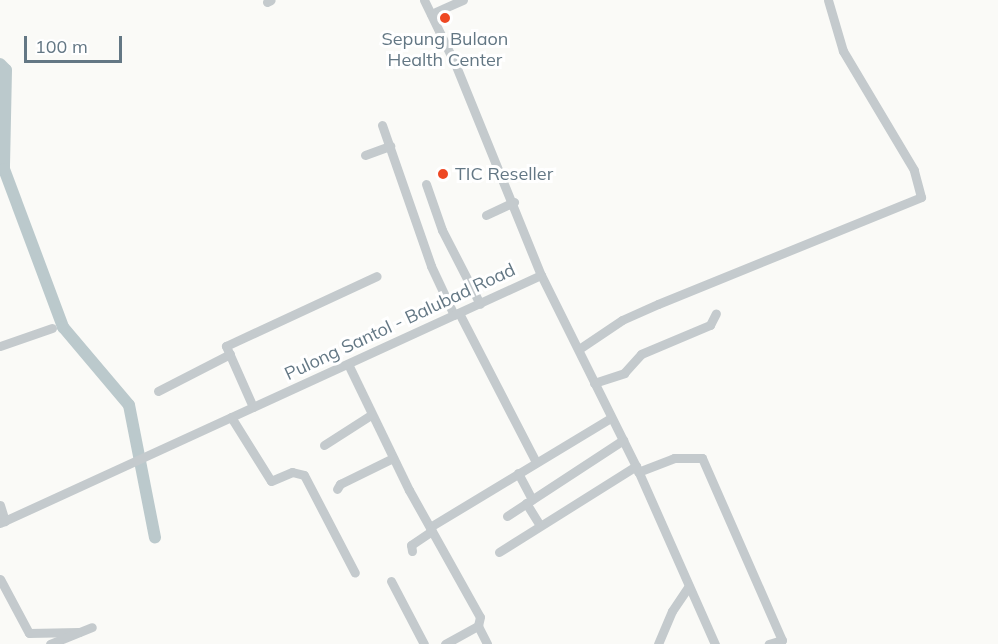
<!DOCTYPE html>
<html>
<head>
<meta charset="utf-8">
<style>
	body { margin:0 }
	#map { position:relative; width:998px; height:644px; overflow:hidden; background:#fafaf7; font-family:Mulish,sans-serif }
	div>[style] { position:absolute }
	.river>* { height:12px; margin:-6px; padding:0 6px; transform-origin:6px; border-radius:6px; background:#bbc9cc }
	.minor>* { height:9px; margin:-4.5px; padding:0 4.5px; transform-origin:4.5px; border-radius:4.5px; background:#c4cacd }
	.dots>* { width:16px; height:16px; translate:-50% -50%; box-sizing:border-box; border:3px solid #fff; border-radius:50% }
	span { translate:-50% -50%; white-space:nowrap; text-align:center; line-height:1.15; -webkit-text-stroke:6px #fff; paint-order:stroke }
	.poi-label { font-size:18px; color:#637784 }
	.left { translate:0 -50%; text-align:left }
	.street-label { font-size:18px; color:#637784 }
	.scale { position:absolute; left:24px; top:36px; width:98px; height:27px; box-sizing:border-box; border:3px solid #637784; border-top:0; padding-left:8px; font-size:18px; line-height:21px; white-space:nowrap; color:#637784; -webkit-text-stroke:4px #fff; paint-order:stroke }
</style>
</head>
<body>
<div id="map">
	<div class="river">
		<i style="left:0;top:64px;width:8px;rotate:45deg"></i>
		<i style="left:6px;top:70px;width:99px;rotate:91.2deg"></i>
		<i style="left:4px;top:169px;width:169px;rotate:69.5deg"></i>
		<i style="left:63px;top:327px;width:102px;rotate:49.8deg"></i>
		<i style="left:129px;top:405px;width:135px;rotate:78.9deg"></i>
	</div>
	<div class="minor">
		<i style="left:424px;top:0;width:73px;rotate:64.1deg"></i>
		<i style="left:456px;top:66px;width:226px;rotate:67.9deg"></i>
		<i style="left:541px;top:275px;width:213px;rotate:63.6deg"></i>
		<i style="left:636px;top:466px;width:195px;rotate:66.1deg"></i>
		<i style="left:267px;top:2px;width:4px;rotate:-27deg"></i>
		<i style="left:431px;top:14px;width:35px;rotate:-24deg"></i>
		<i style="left:382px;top:125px;width:149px;rotate:70.8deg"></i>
		<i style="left:431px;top:266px;width:54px;rotate:64.9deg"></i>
		<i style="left:365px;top:155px;width:27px;rotate:-20deg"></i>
		<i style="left:426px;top:184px;width:49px;rotate:70.8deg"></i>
		<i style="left:442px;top:230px;width:83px;rotate:62.8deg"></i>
		<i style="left:486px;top:215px;width:31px;rotate:-25deg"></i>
		<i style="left:459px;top:313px;width:168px;rotate:62.7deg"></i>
		<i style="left:0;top:346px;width:55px;rotate:-19.1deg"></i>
		<i style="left:579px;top:349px;width:52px;rotate:-34deg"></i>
		<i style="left:622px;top:320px;width:39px;rotate:-24deg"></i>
		<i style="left:658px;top:304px;width:284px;rotate:-22.1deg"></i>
		<i style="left:921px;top:197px;width:28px;rotate:-105deg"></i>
		<i style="left:914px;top:170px;width:139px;rotate:-120.8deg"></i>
		<i style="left:843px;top:51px;width:53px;rotate:-106.4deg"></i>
		<i style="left:348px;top:364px;width:140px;rotate:64.2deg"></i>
		<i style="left:409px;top:490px;width:145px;rotate:60.8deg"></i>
		<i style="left:480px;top:617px;width:9px;rotate:103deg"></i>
		<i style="left:478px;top:626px;width:20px;rotate:63deg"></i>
		<i style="left:594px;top:383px;width:32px;rotate:-18deg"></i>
		<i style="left:624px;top:373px;width:25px;rotate:-48deg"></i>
		<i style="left:641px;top:354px;width:75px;rotate:-22.8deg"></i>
		<i style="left:710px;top:325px;width:13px;rotate:-63deg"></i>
		<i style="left:158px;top:391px;width:81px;rotate:-27.2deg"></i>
		<i style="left:253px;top:407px;width:67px;rotate:-113.9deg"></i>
		<i style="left:226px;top:346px;width:166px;rotate:-24.9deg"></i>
		<i style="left:231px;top:417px;width:75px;rotate:58deg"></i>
		<i style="left:271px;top:481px;width:23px;rotate:-23deg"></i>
		<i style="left:292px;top:472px;width:12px;rotate:14deg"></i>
		<i style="left:304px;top:475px;width:110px;rotate:62.5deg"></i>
		<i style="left:324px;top:445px;width:56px;rotate:-32.6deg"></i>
		<i style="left:638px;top:472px;width:39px;rotate:-21deg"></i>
		<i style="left:674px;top:458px;width:28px"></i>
		<i style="left:702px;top:458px;width:199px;rotate:66.3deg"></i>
		<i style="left:782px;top:640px;width:14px;rotate:163deg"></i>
		<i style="left:518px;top:473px;width:30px;rotate:62deg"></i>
		<i style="left:337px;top:489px;width:6px;rotate:-59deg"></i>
		<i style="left:340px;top:484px;width:59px;rotate:-26.1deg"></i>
		<i style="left:526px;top:503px;width:26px;rotate:58deg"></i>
		<i style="left:0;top:505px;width:17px;rotate:73deg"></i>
		<i style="left:507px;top:516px;width:139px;rotate:-33.2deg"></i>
		<i style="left:0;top:523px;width:595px;rotate:-24.63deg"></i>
		<i style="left:430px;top:527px;width:211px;rotate:-31.1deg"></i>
		<i style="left:412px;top:551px;width:6px;rotate:-99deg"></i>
		<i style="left:411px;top:545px;width:25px;rotate:-34deg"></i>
		<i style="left:499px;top:552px;width:162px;rotate:-32.1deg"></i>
		<i style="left:0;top:579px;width:61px;rotate:61.8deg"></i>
		<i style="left:29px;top:633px;width:50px;rotate:-1.1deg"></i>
		<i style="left:391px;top:581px;width:71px;rotate:62.4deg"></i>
		<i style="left:50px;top:644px;width:45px;rotate:-22deg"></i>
		<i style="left:445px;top:644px;width:38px;rotate:-29deg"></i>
		<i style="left:658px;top:644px;width:36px;rotate:-67deg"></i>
		<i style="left:672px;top:611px;width:30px;rotate:-56deg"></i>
	</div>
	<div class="dots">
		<i style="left:445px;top:18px;background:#ee4823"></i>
		<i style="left:443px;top:174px;background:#ee4823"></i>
	</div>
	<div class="poi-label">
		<span style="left:445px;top:50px">Sepung Bulaon<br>Health Center</span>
		<span class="left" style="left:455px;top:174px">TIC Reseller</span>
	</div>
	<div class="street-label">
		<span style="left:400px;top:322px;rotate:-25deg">Pulong Santol - Balubad Road</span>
	</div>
	<div class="scale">100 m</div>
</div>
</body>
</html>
